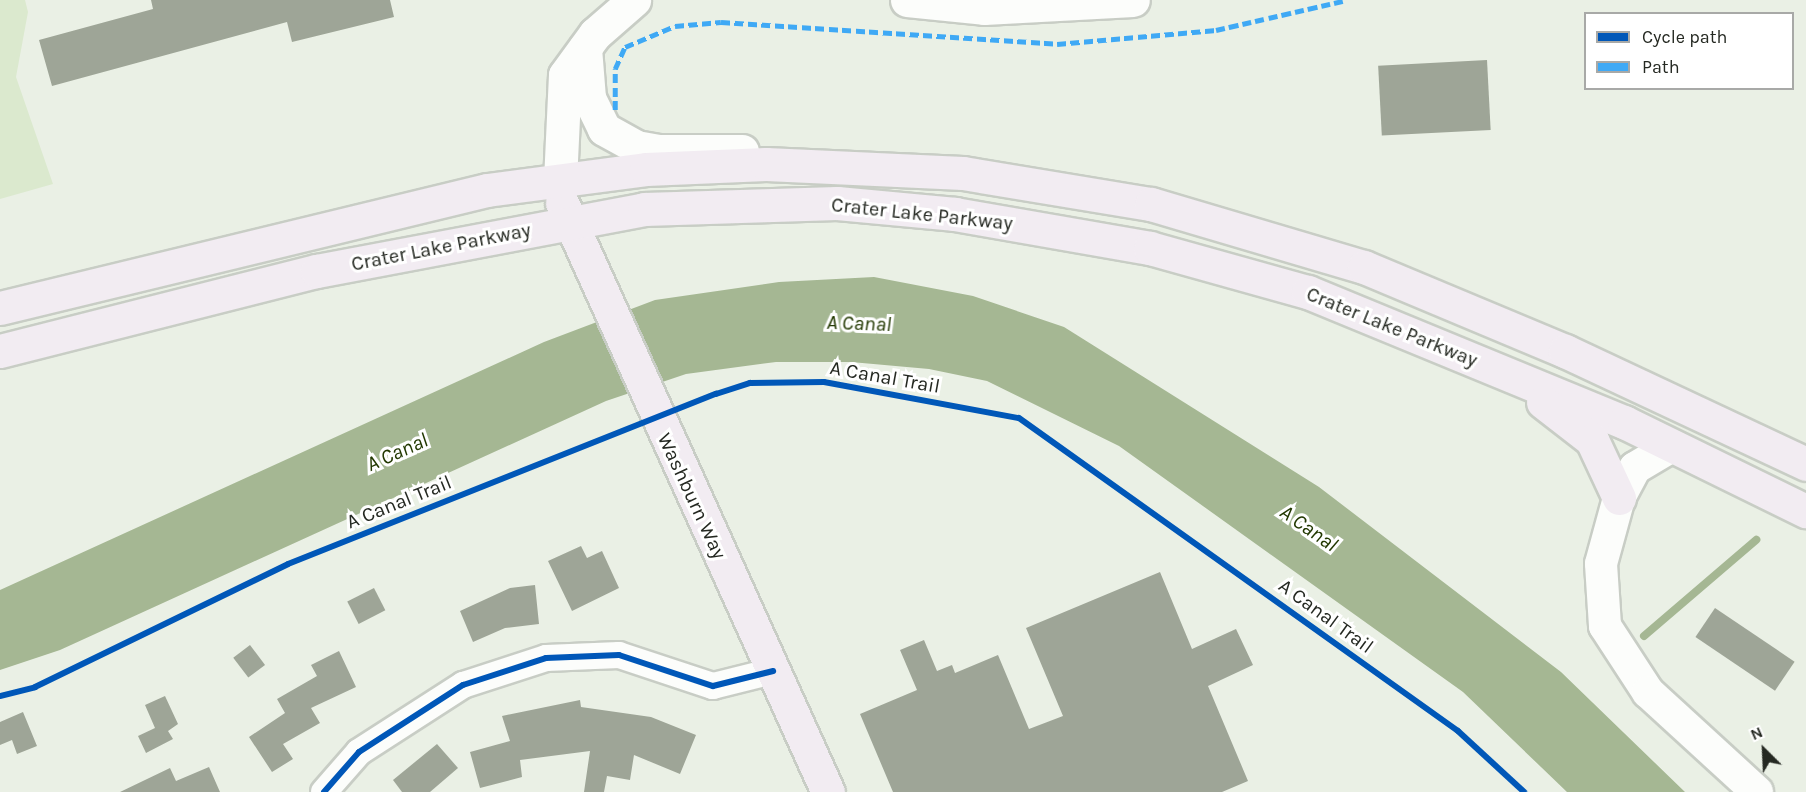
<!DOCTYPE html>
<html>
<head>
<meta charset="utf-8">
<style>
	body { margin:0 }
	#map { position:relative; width:1806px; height:792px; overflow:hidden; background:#eaf0e5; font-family:Karla,sans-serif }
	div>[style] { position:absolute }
	.green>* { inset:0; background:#dbe9ce }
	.water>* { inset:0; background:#a5b793 }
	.stream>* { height:8px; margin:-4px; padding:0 4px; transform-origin:4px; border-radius:4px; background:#a5b793 }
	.building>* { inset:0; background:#9ea597; transform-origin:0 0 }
	.roads { filter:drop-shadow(2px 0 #c8cdc5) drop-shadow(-2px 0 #c8cdc5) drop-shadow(0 2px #c8cdc5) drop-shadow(0 -2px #c8cdc5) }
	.minor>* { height:26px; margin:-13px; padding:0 13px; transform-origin:13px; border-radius:13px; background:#fcfdfb }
	.tertiary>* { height:32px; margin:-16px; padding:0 16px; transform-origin:16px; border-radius:16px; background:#fcfdfb }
	.secondary>* { height:33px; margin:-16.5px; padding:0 16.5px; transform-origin:16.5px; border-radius:16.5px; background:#fcfdfb }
	.primary>* { height:33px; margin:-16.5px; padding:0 16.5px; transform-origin:16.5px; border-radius:16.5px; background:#f2ecf2 }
	.quiet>* { height:4.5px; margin-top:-2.25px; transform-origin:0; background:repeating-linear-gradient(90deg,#3fa9f5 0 9px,transparent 0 13.5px) }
	.cycleway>* { height:6px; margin:-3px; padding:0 3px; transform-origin:3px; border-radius:3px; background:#0057b8 }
	span { translate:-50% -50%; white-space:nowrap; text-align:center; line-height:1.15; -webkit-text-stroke:6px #fff; paint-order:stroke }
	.street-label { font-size:20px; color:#252922 }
	.water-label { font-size:21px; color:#223801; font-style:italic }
	.legend { position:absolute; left:1584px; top:12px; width:210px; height:78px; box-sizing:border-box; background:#fff; border:2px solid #a8a9a7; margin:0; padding:8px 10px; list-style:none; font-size:18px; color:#252922 }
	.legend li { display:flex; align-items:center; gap:12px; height:30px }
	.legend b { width:30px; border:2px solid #a8a9a7 }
	.north { position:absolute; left:1734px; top:720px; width:60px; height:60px; -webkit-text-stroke:4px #fff; paint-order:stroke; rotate:336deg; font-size:16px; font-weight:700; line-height:24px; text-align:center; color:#252922 }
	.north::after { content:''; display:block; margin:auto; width:21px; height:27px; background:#252922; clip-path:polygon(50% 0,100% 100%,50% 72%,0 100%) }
</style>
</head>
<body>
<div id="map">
	<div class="green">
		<i style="clip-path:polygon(0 0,25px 0,28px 12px,16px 77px,53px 184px,0 199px)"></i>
	</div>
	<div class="water">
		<i style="clip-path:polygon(874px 277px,973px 296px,1064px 327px,1319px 487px,1561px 672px,1685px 792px,1567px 792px,1463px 692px,1119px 446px,987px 381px,929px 369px,851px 362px,776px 362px,686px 374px,606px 401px,60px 650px,0 670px,0 590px,544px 342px,655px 300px,779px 282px)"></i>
	</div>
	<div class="stream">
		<i style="left:1644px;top:636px;width:148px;rotate:-40.6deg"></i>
	</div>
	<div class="building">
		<i style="clip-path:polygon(151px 0,390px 0,394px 17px,292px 42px,287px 22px,52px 86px,39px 40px,153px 9px)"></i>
		<i style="left:1487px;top:60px;width:70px;height:109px;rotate:87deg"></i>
		<i style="clip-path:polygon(581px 546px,587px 558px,602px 551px,619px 588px,572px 611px,548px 561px)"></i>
		<i style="clip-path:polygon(1160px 572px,1192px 649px,1236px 629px,1253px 665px,1208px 686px,1248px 781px,1222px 792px,893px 792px,860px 714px,917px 690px,900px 650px,924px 640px,937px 671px,952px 665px,955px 673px,998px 655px,1029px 729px,1063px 716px,1026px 628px)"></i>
		<i style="clip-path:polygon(535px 585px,539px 624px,505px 628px,473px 642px,460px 611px,510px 588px)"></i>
		<i style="left:374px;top:588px;width:25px;height:30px;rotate:63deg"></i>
		<i style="left:1715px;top:608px;width:96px;height:35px;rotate:34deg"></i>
		<i style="left:250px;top:645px;width:25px;height:21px;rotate:53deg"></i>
		<i style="clip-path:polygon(339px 651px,356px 687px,311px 708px,320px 723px,283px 744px,293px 759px,272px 772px,249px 737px,285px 713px,277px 699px,317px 676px,311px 665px)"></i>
		<i style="clip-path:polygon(165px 696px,178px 724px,168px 731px,173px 739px,146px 753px,138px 736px,155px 728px,145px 705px)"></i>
		<i style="clip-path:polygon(580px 700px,581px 707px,651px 717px,696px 735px,680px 774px,634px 755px,630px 780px,607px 776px,604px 792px,584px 792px,590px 751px,520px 760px,522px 777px,480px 788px,470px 752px,510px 741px,502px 716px)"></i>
		<i style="clip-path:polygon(23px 712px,37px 746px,17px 754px,12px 740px,0 745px,0 722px)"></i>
		<i style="clip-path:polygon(437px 744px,458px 768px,430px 792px,402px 792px,393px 780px)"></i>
		<i style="clip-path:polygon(209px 767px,220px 792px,120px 792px,170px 768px,176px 781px)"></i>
	</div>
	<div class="roads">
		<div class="minor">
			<i style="left:324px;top:792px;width:53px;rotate:-48.8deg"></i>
			<i style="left:359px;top:752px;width:124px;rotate:-32.8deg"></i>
			<i style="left:463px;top:685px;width:87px;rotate:-18deg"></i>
			<i style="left:546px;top:658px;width:73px;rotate:-2.4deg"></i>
			<i style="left:619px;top:655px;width:99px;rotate:18.3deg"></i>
			<i style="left:713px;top:686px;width:62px;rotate:-14deg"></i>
		</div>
		<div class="tertiary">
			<i style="left:1672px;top:446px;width:43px;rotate:149.3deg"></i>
			<i style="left:1635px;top:468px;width:34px;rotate:118deg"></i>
			<i style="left:1619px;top:498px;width:68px;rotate:105.3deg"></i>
			<i style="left:1601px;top:564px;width:62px;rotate:86.3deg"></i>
			<i style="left:1605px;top:626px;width:79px;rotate:56.9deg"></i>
			<i style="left:1648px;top:692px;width:148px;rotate:42.5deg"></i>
		</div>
		<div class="secondary">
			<i style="left:907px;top:0;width:77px;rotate:5.9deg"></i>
			<i style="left:984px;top:8px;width:149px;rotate:-3.1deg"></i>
			<i style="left:585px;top:48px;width:50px;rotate:85.4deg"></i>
			<i style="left:589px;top:98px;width:34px;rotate:64deg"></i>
			<i style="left:604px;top:129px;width:37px;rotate:29deg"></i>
			<i style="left:636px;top:147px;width:23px;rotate:10deg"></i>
			<i style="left:659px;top:151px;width:83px"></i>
			<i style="left:560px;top:181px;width:106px;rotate:-87.3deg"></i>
			<i style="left:565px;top:75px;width:51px;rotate:-53.8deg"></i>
			<i style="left:595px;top:34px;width:52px;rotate:-41.1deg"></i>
		</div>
		<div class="primary">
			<i style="left:562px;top:203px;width:646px;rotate:65.7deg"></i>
			<i style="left:0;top:308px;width:501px;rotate:-13.62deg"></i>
			<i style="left:487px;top:190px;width:160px;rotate:-7.5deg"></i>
			<i style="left:646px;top:169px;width:120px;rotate:-2.4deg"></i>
			<i style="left:766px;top:164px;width:197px;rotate:2.6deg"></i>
			<i style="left:963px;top:173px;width:191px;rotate:9.4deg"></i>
			<i style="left:1151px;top:204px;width:222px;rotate:16.5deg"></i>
			<i style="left:1364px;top:267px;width:218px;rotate:22.7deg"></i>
			<i style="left:1565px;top:351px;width:266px;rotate:25.1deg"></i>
			<i style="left:0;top:351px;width:327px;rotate:-14.2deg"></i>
			<i style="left:317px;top:271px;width:333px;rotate:-10.7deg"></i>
			<i style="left:644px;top:209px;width:193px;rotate:-1.8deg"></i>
			<i style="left:837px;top:203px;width:119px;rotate:5.3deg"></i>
			<i style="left:955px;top:214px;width:198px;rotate:9.9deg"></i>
			<i style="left:1150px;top:248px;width:164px;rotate:15.6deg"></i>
			<i style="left:1308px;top:292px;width:342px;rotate:22.4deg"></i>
			<i style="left:1624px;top:422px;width:203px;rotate:26.1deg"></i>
			<i style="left:1543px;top:402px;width:62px;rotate:37.8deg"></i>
			<i style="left:1592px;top:440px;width:64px;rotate:65deg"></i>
		</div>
	</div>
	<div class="quiet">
		<i style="left:615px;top:110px;width:41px;rotate:-90deg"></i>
		<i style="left:615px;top:69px;width:24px;rotate:-66deg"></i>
		<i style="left:625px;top:47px;width:54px;rotate:-22.8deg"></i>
		<i style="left:675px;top:26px;width:46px;rotate:-5deg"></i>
		<i style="left:721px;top:22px;width:337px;rotate:3.7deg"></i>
		<i style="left:1057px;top:44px;width:160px;rotate:-5deg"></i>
		<i style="left:1216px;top:30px;width:134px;rotate:-12.9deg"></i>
	</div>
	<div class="cycleway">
		<i style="left:0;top:696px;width:36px;rotate:-14deg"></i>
		<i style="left:35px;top:687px;width:281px;rotate:-25.9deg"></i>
		<i style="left:288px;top:564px;width:461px;rotate:-21.7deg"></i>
		<i style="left:716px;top:394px;width:36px;rotate:-18deg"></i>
		<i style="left:750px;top:383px;width:74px;rotate:-0.8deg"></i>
		<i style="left:824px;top:382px;width:198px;rotate:10.5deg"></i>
		<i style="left:1019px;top:418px;width:539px;rotate:35.49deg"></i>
		<i style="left:1458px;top:731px;width:90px;rotate:42.7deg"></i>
		<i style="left:324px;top:792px;width:53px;rotate:-48.8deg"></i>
		<i style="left:359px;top:752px;width:124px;rotate:-32.8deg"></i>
		<i style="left:463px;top:685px;width:87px;rotate:-18deg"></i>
		<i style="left:546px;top:658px;width:73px;rotate:-2.4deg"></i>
		<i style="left:619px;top:655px;width:99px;rotate:18.3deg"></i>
		<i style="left:713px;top:686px;width:62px;rotate:-14deg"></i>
	</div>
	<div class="street-label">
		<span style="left:922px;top:214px;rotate:6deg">Crater Lake Parkway</span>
		<span style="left:441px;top:247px;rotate:-11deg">Crater Lake Parkway</span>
		<span style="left:1392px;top:327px;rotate:22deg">Crater Lake Parkway</span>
		<span style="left:885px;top:377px;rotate:10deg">A Canal Trail</span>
		<span style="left:692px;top:496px;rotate:65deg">Washburn Way</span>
		<span style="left:399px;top:502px;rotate:-22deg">A Canal Trail</span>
		<span style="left:1326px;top:616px;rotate:36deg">A Canal Trail</span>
	</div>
	<div class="water-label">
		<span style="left:859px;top:323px;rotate:2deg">A Canal</span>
		<span style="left:397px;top:452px;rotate:-24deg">A Canal</span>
		<span style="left:1309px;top:528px;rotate:35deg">A Canal</span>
	</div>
	<ul class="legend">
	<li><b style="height:8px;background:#0057b8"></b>Cycle path</li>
	<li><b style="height:8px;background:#3fa9f5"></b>Path</li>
	</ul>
	<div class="north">N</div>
</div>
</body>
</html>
